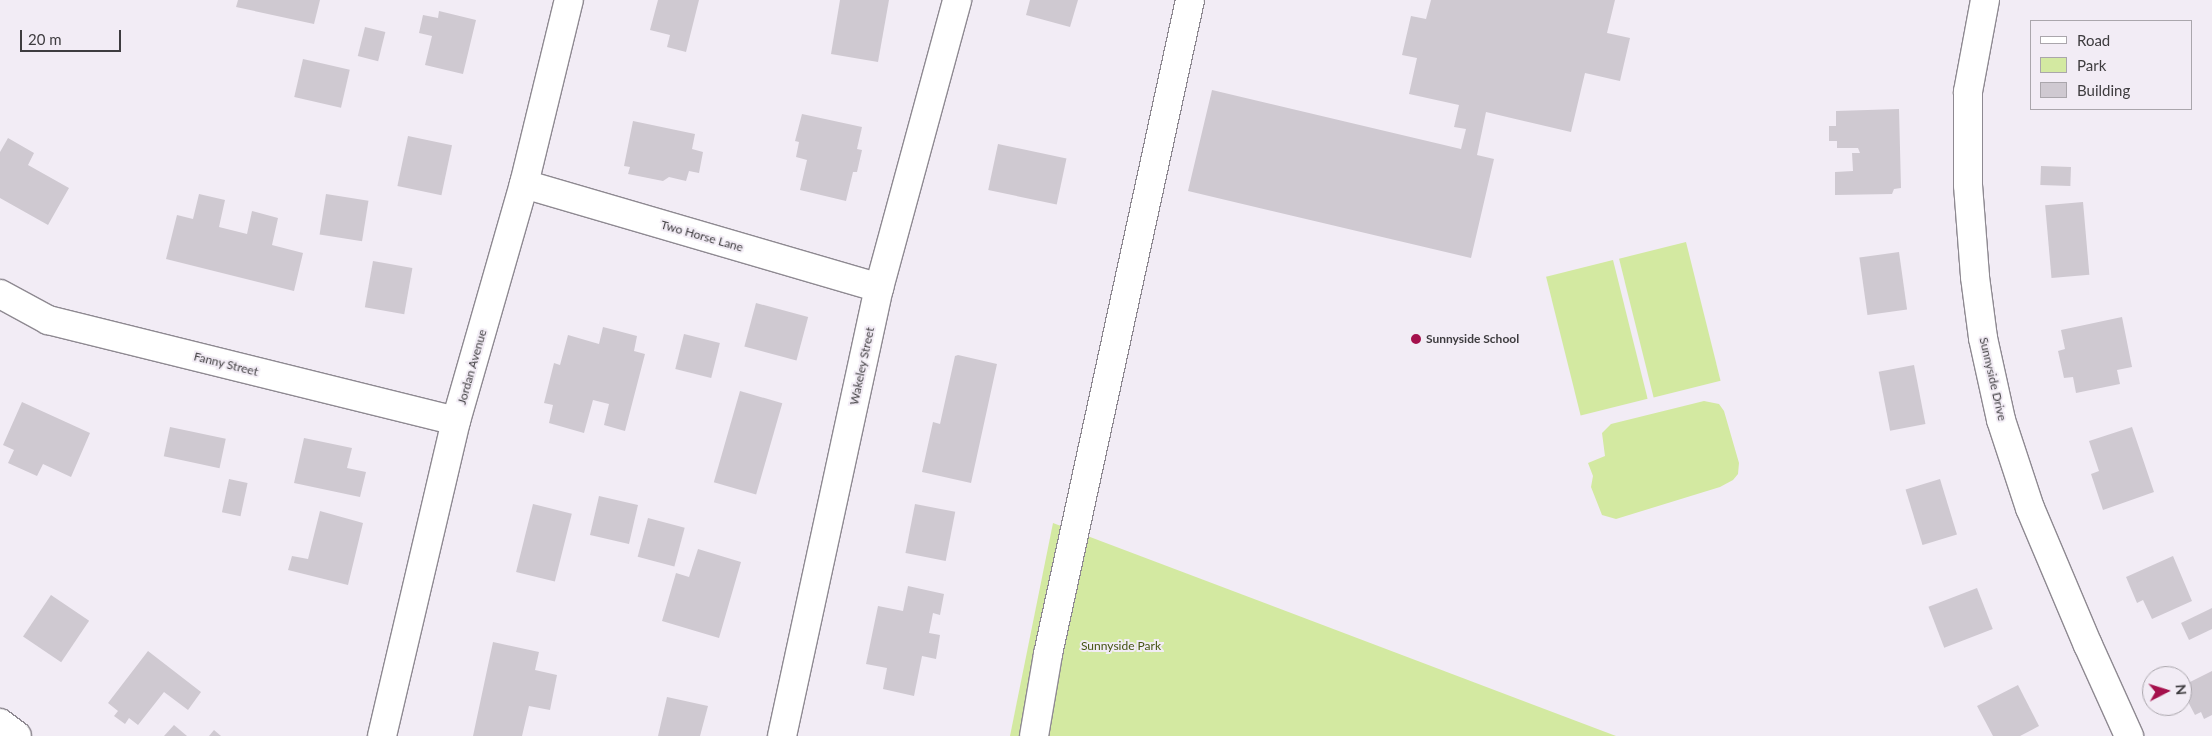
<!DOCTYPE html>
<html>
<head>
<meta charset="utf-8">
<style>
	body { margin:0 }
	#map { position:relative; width:2212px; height:736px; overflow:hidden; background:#f2ecf5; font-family:Lato,sans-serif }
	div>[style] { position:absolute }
	.green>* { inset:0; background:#d3e9a1; transform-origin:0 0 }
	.building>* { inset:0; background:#cfc9d1; transform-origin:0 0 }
	.roads { filter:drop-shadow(1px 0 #8e8991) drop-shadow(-1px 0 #8e8991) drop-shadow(0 1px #8e8991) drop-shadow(0 -1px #8e8991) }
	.minor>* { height:28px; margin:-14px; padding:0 14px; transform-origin:14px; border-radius:14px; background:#fff }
	.dots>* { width:14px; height:14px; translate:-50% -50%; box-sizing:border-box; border:2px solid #f2ecf5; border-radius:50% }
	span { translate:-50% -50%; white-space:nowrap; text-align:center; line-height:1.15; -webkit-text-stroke:4px #f2ecf5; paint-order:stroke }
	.street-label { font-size:12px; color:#3e3c3f }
	.poi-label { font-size:12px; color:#3e3c3f; font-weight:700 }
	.left { translate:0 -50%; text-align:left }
	.park-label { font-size:12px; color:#455413 }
	.legend { position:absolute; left:2030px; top:20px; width:162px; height:90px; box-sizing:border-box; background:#f2ecf5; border:1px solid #aaa6ac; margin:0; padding:6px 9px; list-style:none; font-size:15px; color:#3e3c3f }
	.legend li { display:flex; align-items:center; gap:10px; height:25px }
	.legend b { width:25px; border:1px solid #aaa6ac }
	.north { position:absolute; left:2142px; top:666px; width:50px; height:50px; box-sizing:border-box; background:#f2ecf5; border:1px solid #aaa6ac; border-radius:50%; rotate:85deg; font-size:14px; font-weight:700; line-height:20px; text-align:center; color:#3e3c3f }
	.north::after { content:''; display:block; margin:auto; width:18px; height:22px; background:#a5104c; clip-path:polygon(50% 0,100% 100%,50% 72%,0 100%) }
	.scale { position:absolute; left:20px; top:30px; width:101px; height:22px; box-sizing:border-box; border:2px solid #3e3c3f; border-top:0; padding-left:6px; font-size:15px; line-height:18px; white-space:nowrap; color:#3e3c3f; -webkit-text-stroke:4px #f2ecf5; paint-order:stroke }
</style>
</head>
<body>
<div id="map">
	<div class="green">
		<i style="left:1686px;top:242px;width:143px;height:69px;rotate:76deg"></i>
		<i style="left:1613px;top:260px;width:143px;height:69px;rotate:76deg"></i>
		<i style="clip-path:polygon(1704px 401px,1719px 404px,1724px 411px,1739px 463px,1738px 474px,1733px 480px,1720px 487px,1616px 519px,1602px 515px,1591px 487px,1593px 476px,1588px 463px,1605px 456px,1602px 433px,1611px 424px)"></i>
		<i style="clip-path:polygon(1053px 523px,1616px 736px,1010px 736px)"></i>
	</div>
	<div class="building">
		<i style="clip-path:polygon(238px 0,320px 0,314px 24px,236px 7px)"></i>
		<i style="clip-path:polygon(658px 0,699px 0,686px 52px,667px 47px,670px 35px,650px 30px)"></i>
		<i style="clip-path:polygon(840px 0,889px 0,878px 62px,831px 54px)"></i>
		<i style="clip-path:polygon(1030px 0,1078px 0,1070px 27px,1026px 15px)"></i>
		<i style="clip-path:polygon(1431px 0,1615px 0,1607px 33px,1630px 38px,1620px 81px,1585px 73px,1571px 132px,1486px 112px,1477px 155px,1494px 159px,1471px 258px,1188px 191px,1212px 90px,1461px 149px,1466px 129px,1454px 127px,1459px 105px,1409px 94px,1417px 58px,1402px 55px,1411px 16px,1426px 19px)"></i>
		<i style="clip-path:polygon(439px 11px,476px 20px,463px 74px,425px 65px,432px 36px,419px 33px,423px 15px,438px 18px)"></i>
		<i style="left:365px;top:27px;width:21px;height:30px;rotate:14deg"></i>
		<i style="left:303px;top:59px;width:48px;height:39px;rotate:13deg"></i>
		<i style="clip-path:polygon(1899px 109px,1901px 188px,1894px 189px,1892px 194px,1835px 195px,1835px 172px,1853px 171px,1852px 153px,1860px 153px,1858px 148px,1837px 148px,1837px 141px,1829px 141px,1829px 126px,1836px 126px,1836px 111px)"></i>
		<i style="clip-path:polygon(802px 114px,862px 127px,857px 149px,862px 150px,857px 172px,853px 172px,846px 201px,800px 190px,807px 160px,796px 157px,799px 142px,795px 141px)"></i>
		<i style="clip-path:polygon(633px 121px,695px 134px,692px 149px,703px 152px,699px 173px,689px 171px,686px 181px,669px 177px,663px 181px,628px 174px,630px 167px,624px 166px)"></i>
		<i style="left:408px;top:136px;width:45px;height:51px;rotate:12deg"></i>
		<i style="clip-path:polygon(8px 138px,34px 153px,28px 165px,69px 188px,48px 225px,0 198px,0 152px)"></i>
		<i style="left:998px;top:144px;width:70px;height:47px;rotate:12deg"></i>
		<i style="left:2041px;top:166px;width:30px;height:19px;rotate:2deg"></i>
		<i style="clip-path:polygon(199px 194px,225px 200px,219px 227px,247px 234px,252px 211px,278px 218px,272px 245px,303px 253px,294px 291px,166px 259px,177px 215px,193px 219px)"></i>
		<i style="left:326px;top:194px;width:43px;height:41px;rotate:9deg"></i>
		<i style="left:2083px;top:202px;width:73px;height:38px;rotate:85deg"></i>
		<i style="left:1899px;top:252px;width:58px;height:40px;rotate:82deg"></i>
		<i style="left:373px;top:261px;width:40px;height:47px;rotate:10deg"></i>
		<i style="left:756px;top:303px;width:54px;height:45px;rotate:15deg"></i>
		<i style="clip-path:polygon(2122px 317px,2132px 367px,2117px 370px,2120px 384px,2076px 393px,2073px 377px,2064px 378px,2058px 351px,2065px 349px,2061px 330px)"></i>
		<i style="clip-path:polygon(603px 327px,637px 336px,634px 351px,645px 354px,625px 431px,604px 425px,609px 404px,593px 400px,584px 433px,549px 423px,553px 405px,544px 403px,554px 363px,560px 365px,568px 335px,599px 344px)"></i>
		<i style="left:684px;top:334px;width:37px;height:36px;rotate:14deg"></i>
		<i style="clip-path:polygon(958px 355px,997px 364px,971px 483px,922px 472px,933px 422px,940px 424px,955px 356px)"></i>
		<i style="left:1914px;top:365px;width:60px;height:36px;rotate:79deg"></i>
		<i style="left:740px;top:391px;width:44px;height:95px;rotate:16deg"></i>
		<i style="clip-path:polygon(22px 402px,90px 433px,71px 477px,43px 464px,37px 476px,8px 463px,14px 450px,3px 445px)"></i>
		<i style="left:170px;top:427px;width:57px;height:30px;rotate:12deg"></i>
		<i style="clip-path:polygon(2132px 427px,2154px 492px,2103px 510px,2091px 474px,2099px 471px,2089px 441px)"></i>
		<i style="clip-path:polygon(304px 438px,352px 448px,347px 468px,366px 472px,360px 497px,294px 483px)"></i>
		<i style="left:229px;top:479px;width:19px;height:34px;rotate:12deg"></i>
		<i style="left:1940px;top:479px;width:58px;height:36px;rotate:73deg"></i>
		<i style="left:599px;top:496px;width:40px;height:40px;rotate:13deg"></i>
		<i style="left:533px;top:504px;width:40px;height:70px;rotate:14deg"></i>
		<i style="left:915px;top:504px;width:41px;height:50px;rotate:11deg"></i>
		<i style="clip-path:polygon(320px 511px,363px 523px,348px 585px,288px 570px,292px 556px,308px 559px)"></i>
		<i style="left:648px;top:518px;width:38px;height:40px;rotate:15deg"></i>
		<i style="clip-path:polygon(698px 549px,741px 562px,719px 638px,662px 621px,676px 573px,689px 577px)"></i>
		<i style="clip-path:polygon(2173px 556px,2192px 601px,2152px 619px,2143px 600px,2137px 603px,2126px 577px)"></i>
		<i style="clip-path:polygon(908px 586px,944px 594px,940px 615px,933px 613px,929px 633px,940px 635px,936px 659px,922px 656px,914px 696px,883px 689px,887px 668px,866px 664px,878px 606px,903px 611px)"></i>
		<i style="left:1977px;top:588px;width:44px;height:52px;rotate:69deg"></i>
		<i style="left:51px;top:595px;width:46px;height:50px;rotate:34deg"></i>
		<i style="clip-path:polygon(2212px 608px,2212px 629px,2189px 640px,2181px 623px)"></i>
		<i style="clip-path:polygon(493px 642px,539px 652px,535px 670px,557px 675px,550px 710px,529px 706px,522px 736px,473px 736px)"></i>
		<i style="clip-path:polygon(148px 651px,201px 692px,188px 710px,164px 692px,138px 725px,129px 718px,125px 724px,114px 716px,118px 711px,108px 703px)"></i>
		<i style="clip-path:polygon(2212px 671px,2212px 715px,2204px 719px,2201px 712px,2195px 715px,2185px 696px,2190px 693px,2186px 684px)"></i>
		<i style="clip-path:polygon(2018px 685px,2039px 726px,2020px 736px,1993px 736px,1977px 706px)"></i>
		<i style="clip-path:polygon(667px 697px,708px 706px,700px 736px,658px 736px)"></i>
		<i style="clip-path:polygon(174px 725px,187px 736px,164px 736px)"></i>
		<i style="clip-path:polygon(214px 730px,221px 736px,209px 736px)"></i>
	</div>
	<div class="roads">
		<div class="minor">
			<i style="left:1985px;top:0;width:94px;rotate:100.5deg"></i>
			<i style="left:1968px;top:92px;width:93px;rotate:90deg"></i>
			<i style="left:1968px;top:185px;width:92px;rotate:85.6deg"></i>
			<i style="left:1975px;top:277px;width:62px;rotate:82.5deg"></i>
			<i style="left:1983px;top:338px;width:84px;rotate:77.6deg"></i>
			<i style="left:2001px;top:420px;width:93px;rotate:71.8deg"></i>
			<i style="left:2030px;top:508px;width:149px;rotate:67.1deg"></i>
			<i style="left:2088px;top:645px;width:100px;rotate:65.7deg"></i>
			<i style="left:524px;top:184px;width:370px;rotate:16.3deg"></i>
			<i style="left:0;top:294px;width:55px;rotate:28.4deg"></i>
			<i style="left:48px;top:320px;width:420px;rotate:13.9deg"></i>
			<i style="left:0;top:723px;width:21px;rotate:37deg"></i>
			<i style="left:382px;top:736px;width:324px;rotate:-76.8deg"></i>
			<i style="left:456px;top:421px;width:247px;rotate:-74deg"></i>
			<i style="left:524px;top:184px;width:189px;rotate:-76.3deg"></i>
			<i style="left:782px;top:736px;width:458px;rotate:-77.8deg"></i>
			<i style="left:879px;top:288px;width:298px;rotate:-74.8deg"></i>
			<i style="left:1034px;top:736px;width:83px;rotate:-80.3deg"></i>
			<i style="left:1048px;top:654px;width:669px;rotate:-77.75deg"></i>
		</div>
	</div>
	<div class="dots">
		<i style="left:1416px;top:339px;background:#a5104c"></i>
	</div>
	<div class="street-label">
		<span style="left:702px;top:236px;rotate:16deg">Two Horse Lane</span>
		<span style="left:226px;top:364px;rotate:14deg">Fanny Street</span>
		<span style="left:862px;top:366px;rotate:-78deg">Wakeley Street</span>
		<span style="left:472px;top:367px;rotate:-74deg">Jordan Avenue</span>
		<span style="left:1993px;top:379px;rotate:77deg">Sunnyside Drive</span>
	</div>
	<div class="poi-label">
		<span class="left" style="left:1426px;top:339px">Sunnyside School</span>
	</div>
	<div class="park-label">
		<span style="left:1121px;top:646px">Sunnyside Park</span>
	</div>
	<ul class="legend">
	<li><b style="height:6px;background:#fff"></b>Road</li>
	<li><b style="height:14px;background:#d3e9a1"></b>Park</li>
	<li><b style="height:14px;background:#cfc9d1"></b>Building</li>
	</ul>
	<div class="north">N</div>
	<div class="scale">20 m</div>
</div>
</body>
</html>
